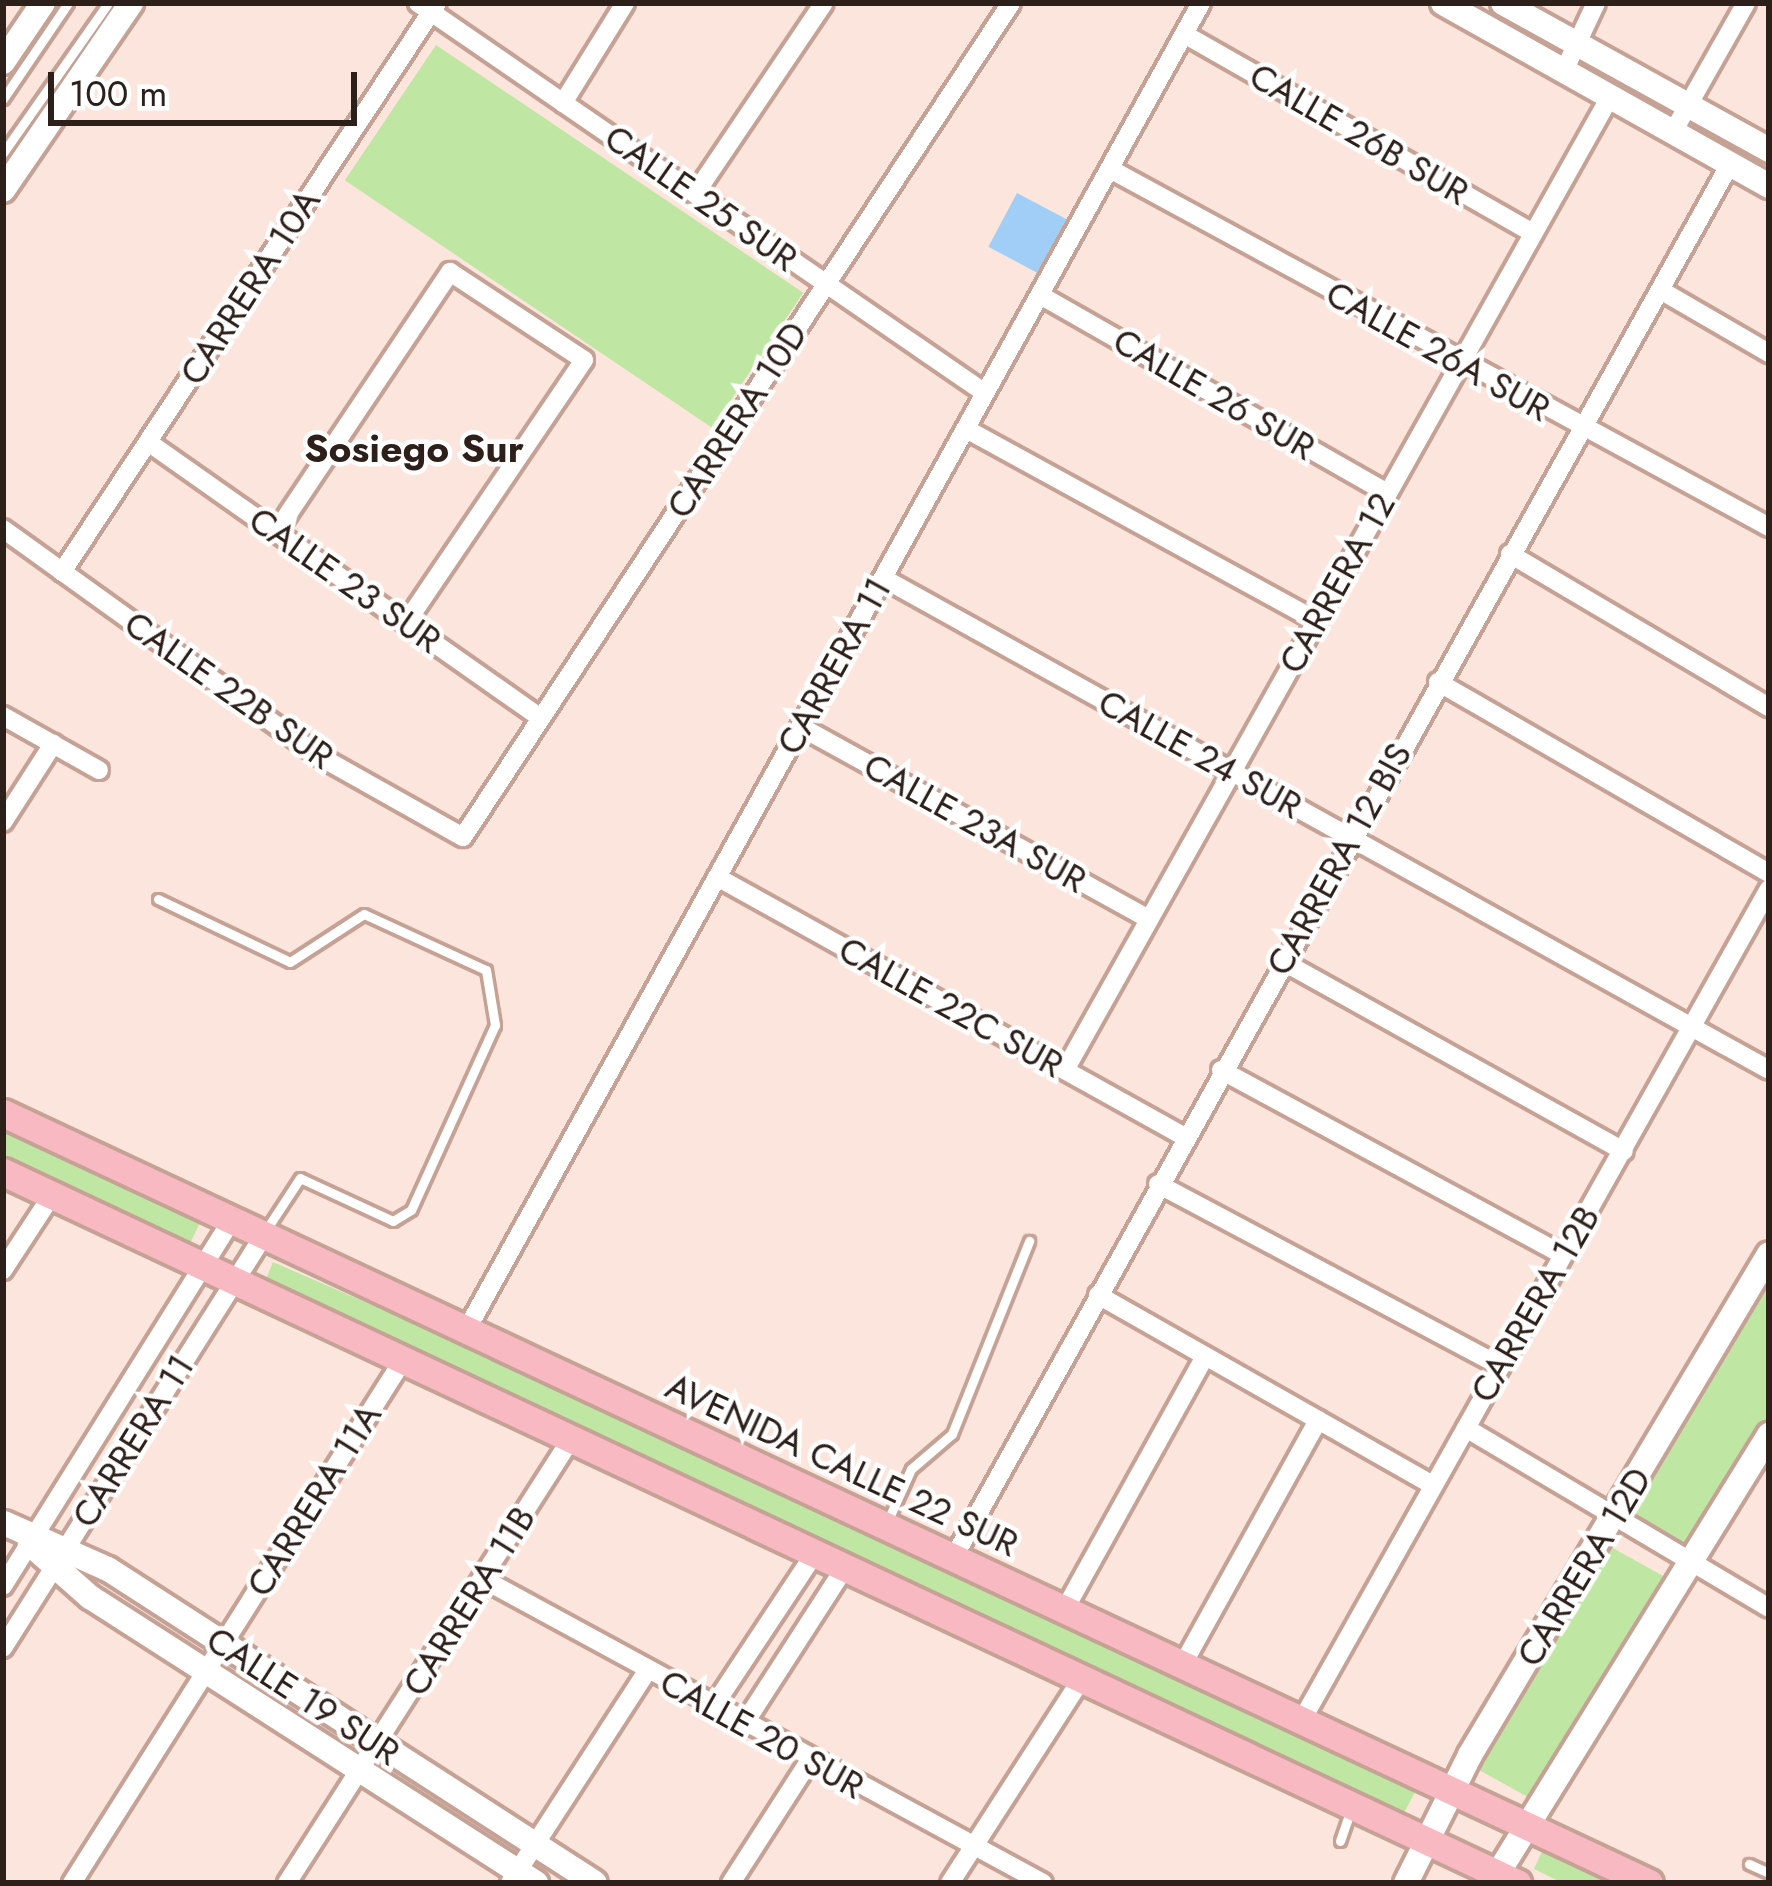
<!DOCTYPE html>
<html>
<head>
<meta charset="utf-8">
<style>
	body { margin:0 }
	#map { position:relative; width:1772px; height:1886px; overflow:hidden; background:#fbe5dd; font-family:Jost,sans-serif }
	div>[style] { position:absolute }
	.green>* { inset:0; background:#bfe6a2; transform-origin:0 0 }
	.water>* { inset:0; background:#a1cef6; transform-origin:0 0 }
	.roads { filter:drop-shadow(3px 0 #c5a295) drop-shadow(-3px 0 #c5a295) drop-shadow(0 3px #c5a295) drop-shadow(0 -3px #c5a295) }
	.lane>* { height:9px; margin:-4.5px; padding:0 4.5px; transform-origin:4.5px; border-radius:4.5px; background:#fff }
	.street>* { height:18px; margin:-9px; padding:0 9px; transform-origin:9px; border-radius:9px; background:#fff }
	.secondary>* { height:24px; margin:-12px; padding:0 12px; transform-origin:12px; border-radius:12px; background:#fff }
	.primary>* { height:27px; margin:-13.5px; padding:0 13.5px; transform-origin:13.5px; border-radius:13.5px; background:#f8b9c2 }
	span { translate:-50% -50%; white-space:nowrap; text-align:center; line-height:1.15; -webkit-text-stroke:9px #fff; paint-order:stroke }
	.street-label { font-size:36px; color:#2d201b }
	.neighbourhood-label { font-size:39px; color:#2d201b; font-weight:700 }
	.frame { position:absolute; inset:0; border:6px solid #2d201b; pointer-events:none }
	.scale { position:absolute; left:48px; top:72px; width:309px; height:54px; box-sizing:border-box; border:6px solid #2d201b; border-top:0; padding-left:15px; font-size:36px; line-height:42px; white-space:nowrap; color:#2d201b; -webkit-text-stroke:9px #fff; paint-order:stroke }
</style>
</head>
<body>
<div id="map">
	<div class="green">
		<i style="left:436px;top:45px;width:443px;height:163px;rotate:34deg"></i>
		<i style="left:3px;top:1129px;width:218px;height:27px;rotate:25deg"></i>
		<i style="clip-path:polygon(273px 1262px,427px 1329px,1415px 1792px,1404px 1813px,266px 1279px)"></i>
		<i style="clip-path:polygon(1769px 1266px,1769px 1421px,1695px 1556px,1627px 1511px)"></i>
		<i style="left:1602px;top:1542px;width:71px;height:259px;rotate:29deg"></i>
		<i style="clip-path:polygon(1543px 1849px,1615px 1883px,1563px 1883px,1534px 1869px)"></i>
	</div>
	<div class="water">
		<i style="left:1017px;top:193px;width:62px;height:61px;rotate:28deg"></i>
	</div>
	<div class="roads">
		<div class="lane">
			<i style="left:3px;top:99px;width:116px;rotate:-55.9deg"></i>
			<i style="left:3px;top:153px;width:183px;rotate:-55deg"></i>
			<i style="left:158px;top:899px;width:146px;rotate:25.5deg"></i>
			<i style="left:290px;top:962px;width:88px;rotate:-33deg"></i>
			<i style="left:364px;top:914px;width:134px;rotate:24.7deg"></i>
			<i style="left:486px;top:970px;width:56px;rotate:80.7deg"></i>
			<i style="left:495px;top:1025px;width:203px;rotate:114.4deg"></i>
			<i style="left:411px;top:1210px;width:21px;rotate:149deg"></i>
			<i style="left:393px;top:1221px;width:102px;rotate:-155.2deg"></i>
			<i style="left:300px;top:1178px;width:62px;rotate:123.2deg"></i>
			<i style="left:888px;top:1520px;width:56px;rotate:-65.7deg"></i>
			<i style="left:911px;top:1469px;width:54px;rotate:-40.5deg"></i>
			<i style="left:952px;top:1434px;width:208px;rotate:-68.2deg"></i>
			<i style="left:1340px;top:1841px;width:36px;rotate:-71deg"></i>
			<i style="left:1749px;top:1864px;width:22px;rotate:24deg"></i>
		</div>
		<div class="street">
			<i style="left:418px;top:3px;width:688px;rotate:34.52deg"></i>
			<i style="left:1184px;top:34px;width:402px;rotate:29.7deg"></i>
			<i style="left:1564px;top:71px;width:75px;rotate:-64.8deg"></i>
			<i style="left:563px;top:103px;width:118px;rotate:-58.2deg"></i>
			<i style="left:1673px;top:132px;width:148px;rotate:-60.5deg"></i>
			<i style="left:1110px;top:169px;width:750px;rotate:28.51deg"></i>
			<i style="left:695px;top:194px;width:230px;rotate:-56deg"></i>
			<i style="left:1662px;top:291px;width:124px;rotate:30.1deg"></i>
			<i style="left:1040px;top:295px;width:400px;rotate:29.7deg"></i>
			<i style="left:966px;top:429px;width:399px;rotate:28.7deg"></i>
			<i style="left:148px;top:442px;width:480px;rotate:35.1deg"></i>
			<i style="left:3px;top:529px;width:389px;rotate:35.7deg"></i>
			<i style="left:319px;top:756px;width:165px;rotate:29.4deg"></i>
			<i style="left:463px;top:837px;width:998px;rotate:-56.69deg"></i>
			<i style="left:276px;top:532px;width:313px;rotate:-56.2deg"></i>
			<i style="left:450px;top:272px;width:160px;rotate:33.3deg"></i>
			<i style="left:584px;top:360px;width:318px;rotate:124.1deg"></i>
			<i style="left:1510px;top:554px;width:301px;rotate:30.6deg"></i>
			<i style="left:62px;top:572px;width:681px;rotate:-56.61deg"></i>
			<i style="left:883px;top:578px;width:1013px;rotate:29.04deg"></i>
			<i style="left:1438px;top:682px;width:382px;rotate:30deg"></i>
			<i style="left:3px;top:716px;width:110px;rotate:29.4deg"></i>
			<i style="left:801px;top:727px;width:397px;rotate:28.9deg"></i>
			<i style="left:3px;top:822px;width:93px;rotate:-57.3deg"></i>
			<i style="left:717px;top:877px;width:535px;rotate:29.05deg"></i>
			<i style="left:1282px;top:961px;width:391px;rotate:29.1deg"></i>
			<i style="left:1065px;top:1070px;width:1115px;rotate:-60.75deg"></i>
			<i style="left:1221px;top:1070px;width:387px;rotate:28.4deg"></i>
			<i style="left:1158px;top:1184px;width:381px;rotate:28deg"></i>
			<i style="left:3px;top:1270px;width:90px;rotate:-56.8deg"></i>
			<i style="left:1098px;top:1295px;width:384px;rotate:29.6deg"></i>
			<i style="left:467px;top:1329px;width:1516px;rotate:-61.03deg"></i>
			<i style="left:1466px;top:1428px;width:352px;rotate:30.7deg"></i>
			<i style="left:954px;top:1557px;width:1595px;rotate:-60.88deg"></i>
			<i style="left:483px;top:1579px;width:637px;rotate:28.5deg"></i>
			<i style="left:3px;top:1586px;width:432px;rotate:-58deg"></i>
			<i style="left:1065px;top:1609px;width:289px;rotate:-61deg"></i>
			<i style="left:3px;top:1648px;width:489px;rotate:-57.7deg"></i>
			<i style="left:1183px;top:1664px;width:279px;rotate:-61deg"></i>
			<i style="left:713px;top:1707px;width:185px;rotate:-56.5deg"></i>
			<i style="left:1302px;top:1720px;width:953px;rotate:-60.67deg"></i>
			<i style="left:744px;top:1724px;width:187px;rotate:-57.2deg"></i>
			<i style="left:72px;top:1883px;width:619px;rotate:-57.67deg"></i>
			<i style="left:287px;top:1883px;width:527px;rotate:-57.4deg"></i>
			<i style="left:510px;top:1883px;width:254px;rotate:-57.1deg"></i>
			<i style="left:731px;top:1883px;width:146px;rotate:-57.3deg"></i>
			<i style="left:950px;top:1883px;width:244px;rotate:-57.2deg"></i>
		</div>
		<div class="secondary">
			<i style="left:1443px;top:3px;width:374px;rotate:29.3deg"></i>
			<i style="left:1503px;top:3px;width:304px;rotate:28.9deg"></i>
			<i style="left:3px;top:62px;width:71px;rotate:-55.9deg"></i>
			<i style="left:3px;top:190px;width:227px;rotate:-55.6deg"></i>
			<i style="left:4px;top:1523px;width:114px;rotate:23.9deg"></i>
			<i style="left:108px;top:1569px;width:579px;rotate:32.81deg"></i>
			<i style="left:30px;top:1544px;width:80px;rotate:41.5deg"></i>
			<i style="left:90px;top:1597px;width:530px;rotate:32.67deg"></i>
			<i style="left:1406px;top:1883px;width:143px;rotate:-63.4deg"></i>
			<i style="left:1470px;top:1755px;width:583px;rotate:-59.17deg"></i>
			<i style="left:1492px;top:1883px;width:527px;rotate:-58.27deg"></i>
		</div>
		<div class="primary">
			<i style="left:3px;top:1113px;width:1817px;rotate:25.07deg"></i>
			<i style="left:3px;top:1172px;width:1673px;rotate:25.16deg"></i>
		</div>
	</div>
	<div class="street-label">
		<span style="left:1359px;top:134px;rotate:30deg">CALLE 26B SUR</span>
		<span style="left:701px;top:198px;rotate:35deg">CALLE 25 SUR</span>
		<span style="left:250px;top:287px;rotate:-57deg">CARRERA 10A</span>
		<span style="left:1438px;top:351px;rotate:29deg">CALLE 26A SUR</span>
		<span style="left:1214px;top:394px;rotate:30deg">CALLE 26 SUR</span>
		<span style="left:737px;top:420px;rotate:-57deg">CARRERA 10D</span>
		<span style="left:345px;top:580px;rotate:35deg">CALLE 23 SUR</span>
		<span style="left:1337px;top:583px;rotate:-61deg">CARRERA 12</span>
		<span style="left:834px;top:666px;rotate:-61deg">CARRERA 11</span>
		<span style="left:229px;top:690px;rotate:35deg">CALLE 22B SUR</span>
		<span style="left:1200px;top:754px;rotate:29deg">CALLE 24 SUR</span>
		<span style="left:975px;top:823px;rotate:29deg">CALLE 23A SUR</span>
		<span style="left:1339px;top:859px;rotate:-61deg">CARRERA 12 BIS</span>
		<span style="left:951px;top:1007px;rotate:29deg">CALLE 22C SUR</span>
		<span style="left:1535px;top:1304px;rotate:-60deg">CARRERA 12B</span>
		<span style="left:133px;top:1441px;rotate:-58deg">CARRERA 11</span>
		<span style="left:842px;top:1465px;rotate:25deg">AVENIDA CALLE 22 SUR</span>
		<span style="left:314px;top:1500px;rotate:-58deg">CARRERA 11A</span>
		<span style="left:1584px;top:1567px;rotate:-59deg">CARRERA 12D</span>
		<span style="left:469px;top:1601px;rotate:-58deg">CARRERA 11B</span>
		<span style="left:303px;top:1696px;rotate:33deg">CALLE 19 SUR</span>
		<span style="left:762px;top:1734px;rotate:29deg">CALLE 20 SUR</span>
	</div>
	<div class="neighbourhood-label">
		<span style="left:414px;top:449px">Sosiego Sur</span>
	</div>
	<div class="frame"></div>
	<div class="scale">100 m</div>
</div>
</body>
</html>
